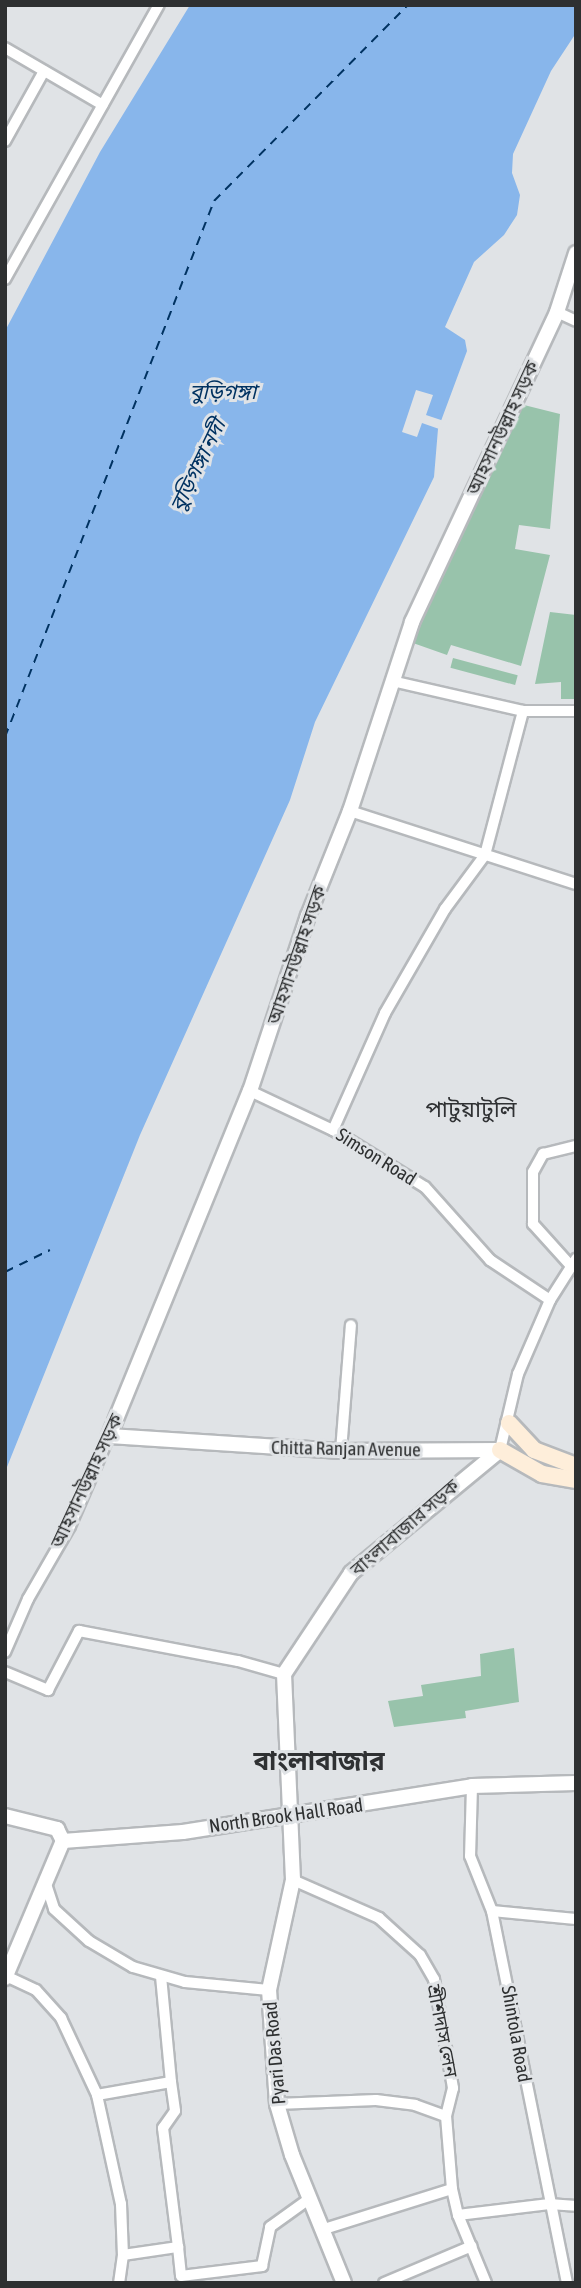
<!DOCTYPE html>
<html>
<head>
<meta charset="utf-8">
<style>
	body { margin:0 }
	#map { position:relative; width:581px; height:2288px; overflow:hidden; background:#e0e3e6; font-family:"Asap Condensed","Noto Sans Bengali",sans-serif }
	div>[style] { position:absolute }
	.green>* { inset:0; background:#98c3ab; transform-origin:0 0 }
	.water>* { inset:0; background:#88b6eb }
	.pier>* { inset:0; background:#e0e3e6 }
	.ferry>* { height:2px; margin-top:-1px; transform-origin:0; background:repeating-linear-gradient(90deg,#003261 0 9px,transparent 0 16px) }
	.roads { filter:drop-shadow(2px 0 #b6b9bc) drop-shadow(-2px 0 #b6b9bc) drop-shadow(0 2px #b6b9bc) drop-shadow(0 -2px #b6b9bc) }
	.minor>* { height:10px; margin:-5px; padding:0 5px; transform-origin:5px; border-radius:5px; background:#fff }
	.tertiary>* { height:14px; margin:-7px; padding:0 7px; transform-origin:7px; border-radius:7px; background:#fff }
	.secondary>* { height:16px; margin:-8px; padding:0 8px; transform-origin:8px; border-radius:8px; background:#feeeda }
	span { translate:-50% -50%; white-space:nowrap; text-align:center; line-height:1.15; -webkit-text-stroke:6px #e0e3e6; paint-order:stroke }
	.street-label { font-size:19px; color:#2e3031 }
	.water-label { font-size:21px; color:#003261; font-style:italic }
	.quarter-label { font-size:23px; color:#2f3133 }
	.district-label { font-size:26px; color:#2f3133; font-weight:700 }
	.frame { position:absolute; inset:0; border:7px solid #2e3031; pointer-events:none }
</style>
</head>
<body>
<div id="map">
	<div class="green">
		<i style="clip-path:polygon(516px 403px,560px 414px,550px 529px,519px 525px,515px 549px,550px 555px,521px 666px,451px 645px,447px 655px,413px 643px)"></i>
		<i style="clip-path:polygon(550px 612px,576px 615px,576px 699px,561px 699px,561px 682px,535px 684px)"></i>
		<i style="left:453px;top:658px;width:67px;height:10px;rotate:15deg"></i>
		<i style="clip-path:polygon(514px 1648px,519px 1702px,465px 1711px,466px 1718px,394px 1727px,388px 1701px,423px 1696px,421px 1685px,481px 1676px,480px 1654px)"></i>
	</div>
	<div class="water">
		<i style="clip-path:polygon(190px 5px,576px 5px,576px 33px,551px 71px,513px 154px,512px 173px,520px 195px,517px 215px,504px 235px,474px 262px,445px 327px,465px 340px,467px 351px,438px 429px,434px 477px,315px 722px,290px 800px,140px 1135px,5px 1472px,5px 331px,100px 152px)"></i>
	</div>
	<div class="pier">
		<i style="clip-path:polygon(416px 390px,433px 395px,426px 415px,444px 421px,442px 430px,422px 423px,417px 437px,402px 432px)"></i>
	</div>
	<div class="ferry">
		<i style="left:5px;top:737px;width:575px;rotate:-68.7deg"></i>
		<i style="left:214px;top:201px;width:276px;rotate:-45.3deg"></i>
		<i style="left:5px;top:1272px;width:50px;rotate:-26.1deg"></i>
	</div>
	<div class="roads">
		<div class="minor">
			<i style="left:5px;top:48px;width:113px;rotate:30.2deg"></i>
			<i style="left:5px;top:141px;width:80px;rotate:-60.9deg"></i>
			<i style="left:5px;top:279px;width:314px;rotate:-60.7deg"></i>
			<i style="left:557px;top:312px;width:21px;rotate:25deg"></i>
			<i style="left:392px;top:681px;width:134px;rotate:12.9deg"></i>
			<i style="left:523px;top:711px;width:53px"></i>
			<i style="left:350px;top:811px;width:237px;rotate:17.9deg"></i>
			<i style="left:250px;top:1091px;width:92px;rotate:25.2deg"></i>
			<i style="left:333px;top:1130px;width:108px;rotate:31.8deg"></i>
			<i style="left:425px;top:1187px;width:98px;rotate:48.3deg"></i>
			<i style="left:490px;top:1260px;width:72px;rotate:33.7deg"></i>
			<i style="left:333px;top:1130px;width:128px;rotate:-66deg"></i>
			<i style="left:385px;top:1013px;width:120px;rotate:-60deg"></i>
			<i style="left:445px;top:909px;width:67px;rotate:-53.5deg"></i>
			<i style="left:485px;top:855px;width:149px;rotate:-75.2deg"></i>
			<i style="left:571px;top:1266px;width:57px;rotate:-132.1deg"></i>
			<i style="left:533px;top:1224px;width:52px;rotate:-90deg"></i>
			<i style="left:533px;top:1172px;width:21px;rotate:-61deg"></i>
			<i style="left:543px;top:1154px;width:34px;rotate:-14deg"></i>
			<i style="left:500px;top:1450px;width:78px;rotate:-76.7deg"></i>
			<i style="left:518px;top:1374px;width:81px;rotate:-66.6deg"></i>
			<i style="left:550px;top:1300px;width:49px;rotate:-57.6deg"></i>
			<i style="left:341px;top:1451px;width:126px;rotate:-85.5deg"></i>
			<i style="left:5px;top:1652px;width:58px;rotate:-66.5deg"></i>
			<i style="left:28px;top:1599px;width:84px;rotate:-60.1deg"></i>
			<i style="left:70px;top:1526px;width:98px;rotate:-66.6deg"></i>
			<i style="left:5px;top:1672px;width:47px;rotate:22.7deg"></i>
			<i style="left:48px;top:1690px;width:67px;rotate:-62.3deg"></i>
			<i style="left:79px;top:1631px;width:162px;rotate:10.7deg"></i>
			<i style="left:238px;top:1661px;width:48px;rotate:15.8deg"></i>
			<i style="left:472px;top:1786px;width:70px;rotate:91.6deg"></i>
			<i style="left:470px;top:1856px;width:59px;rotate:68.2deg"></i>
			<i style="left:492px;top:1911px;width:379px;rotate:78.6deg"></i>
			<i style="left:293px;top:1880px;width:94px;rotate:23.8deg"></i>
			<i style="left:379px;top:1918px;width:55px;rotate:42.1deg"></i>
			<i style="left:420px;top:1955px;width:28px;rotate:60deg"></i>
			<i style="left:434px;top:1979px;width:111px;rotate:80.1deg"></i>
			<i style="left:453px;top:2088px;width:29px;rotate:104deg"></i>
			<i style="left:446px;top:2116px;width:73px;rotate:85.3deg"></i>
			<i style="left:452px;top:2189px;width:27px;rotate:77deg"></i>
			<i style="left:458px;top:2215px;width:74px;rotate:67.6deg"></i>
			<i style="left:47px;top:1887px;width:23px;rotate:72deg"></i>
			<i style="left:54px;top:1909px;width:47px;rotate:42.4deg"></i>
			<i style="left:89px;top:1941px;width:51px;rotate:30.6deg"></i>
			<i style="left:133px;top:1967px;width:54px;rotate:16.1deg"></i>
			<i style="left:185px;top:1982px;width:84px;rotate:5.4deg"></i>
			<i style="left:492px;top:1911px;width:84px;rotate:5.4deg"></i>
			<i style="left:6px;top:1976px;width:33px;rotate:25deg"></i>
			<i style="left:36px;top:1990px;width:38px;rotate:48deg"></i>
			<i style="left:61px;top:2018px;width:85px;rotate:64.9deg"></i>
			<i style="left:97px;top:2095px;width:112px;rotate:77.6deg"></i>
			<i style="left:121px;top:2204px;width:51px;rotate:87.8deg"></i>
			<i style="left:123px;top:2255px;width:28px;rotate:98deg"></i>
			<i style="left:171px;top:2082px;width:29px;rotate:82deg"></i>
			<i style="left:175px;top:2111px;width:21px;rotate:125deg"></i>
			<i style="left:163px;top:2128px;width:120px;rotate:82.8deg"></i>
			<i style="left:97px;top:2095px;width:75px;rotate:-10deg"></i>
			<i style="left:171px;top:2082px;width:106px;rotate:-95.4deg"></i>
			<i style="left:277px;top:2104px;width:99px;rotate:-2.3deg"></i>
			<i style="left:376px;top:2100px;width:39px;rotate:7deg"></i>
			<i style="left:415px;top:2105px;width:33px;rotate:20deg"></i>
			<i style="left:458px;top:2215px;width:92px;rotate:-6.9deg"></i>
			<i style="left:549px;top:2204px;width:27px;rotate:4deg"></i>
			<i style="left:321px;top:2230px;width:137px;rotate:-17.4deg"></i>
			<i style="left:123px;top:2255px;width:56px;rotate:-8.3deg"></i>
			<i style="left:178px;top:2247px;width:29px;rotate:84deg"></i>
			<i style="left:181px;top:2276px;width:82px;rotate:-7deg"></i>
			<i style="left:262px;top:2266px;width:40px;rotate:-78deg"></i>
			<i style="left:270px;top:2227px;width:48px;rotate:-35.7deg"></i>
			<i style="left:384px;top:2283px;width:95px;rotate:-22.8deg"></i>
		</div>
		<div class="tertiary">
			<i style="left:500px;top:1450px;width:159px;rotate:179.6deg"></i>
			<i style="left:341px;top:1451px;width:232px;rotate:-176.3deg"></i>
			<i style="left:109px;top:1436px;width:373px;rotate:-67.8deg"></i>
			<i style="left:250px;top:1091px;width:184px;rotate:-71.7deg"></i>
			<i style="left:308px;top:916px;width:113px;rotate:-68.2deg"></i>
			<i style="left:350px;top:811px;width:199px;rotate:-71.8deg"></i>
			<i style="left:412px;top:622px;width:342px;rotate:-64.9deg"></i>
			<i style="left:557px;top:312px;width:62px;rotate:-72.1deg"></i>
			<i style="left:5px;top:1816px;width:54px;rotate:14deg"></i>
			<i style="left:57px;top:1829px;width:13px;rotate:63deg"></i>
			<i style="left:63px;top:1841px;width:120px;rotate:-4.3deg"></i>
			<i style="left:183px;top:1832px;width:293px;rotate:-9deg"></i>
			<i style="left:472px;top:1786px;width:104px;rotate:-1.7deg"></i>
			<i style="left:5px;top:1978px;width:149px;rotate:-67.1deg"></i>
			<i style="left:344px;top:2283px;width:138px;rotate:-112.1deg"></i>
			<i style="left:292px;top:2155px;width:53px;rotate:-106.4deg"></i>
			<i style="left:277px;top:2104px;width:114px;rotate:-94deg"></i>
			<i style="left:269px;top:1990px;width:113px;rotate:-77.7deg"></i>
			<i style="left:293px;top:1880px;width:206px;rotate:-92.5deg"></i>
			<i style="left:284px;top:1674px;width:121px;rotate:-56.4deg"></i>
			<i style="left:351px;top:1573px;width:193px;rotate:-39.5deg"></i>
		</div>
		<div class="secondary">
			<i style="left:509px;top:1423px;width:37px;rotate:47deg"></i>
			<i style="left:534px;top:1450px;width:45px;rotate:20.9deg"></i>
			<i style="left:500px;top:1450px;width:48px;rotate:29.7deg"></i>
			<i style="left:542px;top:1474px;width:35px;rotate:10deg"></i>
		</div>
	</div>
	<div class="street-label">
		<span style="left:503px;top:428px;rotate:-65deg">আহসানউল্লাহ সড়ক</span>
		<span style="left:297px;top:955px;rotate:-71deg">আহসানউল্লাহ সড়ক</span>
		<span style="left:376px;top:1157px;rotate:32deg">Simson Road</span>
		<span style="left:346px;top:1449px;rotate:1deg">Chitta Ranjan Avenue</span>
		<span style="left:87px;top:1481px;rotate:-65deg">আহসানউল্লাহ সড়ক</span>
		<span style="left:405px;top:1528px;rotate:-41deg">বাংলাবাজার সড়ক</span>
		<span style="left:286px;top:1816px;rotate:-8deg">North Brook Hall Road</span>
		<span style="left:442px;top:2031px;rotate:79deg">শ্রীশদাস লেন</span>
		<span style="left:516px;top:2034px;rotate:80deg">Shintola Road</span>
		<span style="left:275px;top:2053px;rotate:-95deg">Pyari Das Road</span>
	</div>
	<div class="water-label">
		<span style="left:223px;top:391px">বুড়িগঙ্গা</span>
		<span style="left:197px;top:465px;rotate:-64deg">বুড়িগঙ্গা নদী</span>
	</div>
	<div class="quarter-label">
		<span style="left:471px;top:1109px">পাটুয়াটুলি</span>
	</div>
	<div class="district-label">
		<span style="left:319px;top:1762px">বাংলাবাজার</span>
	</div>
	<div class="frame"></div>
</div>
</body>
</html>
